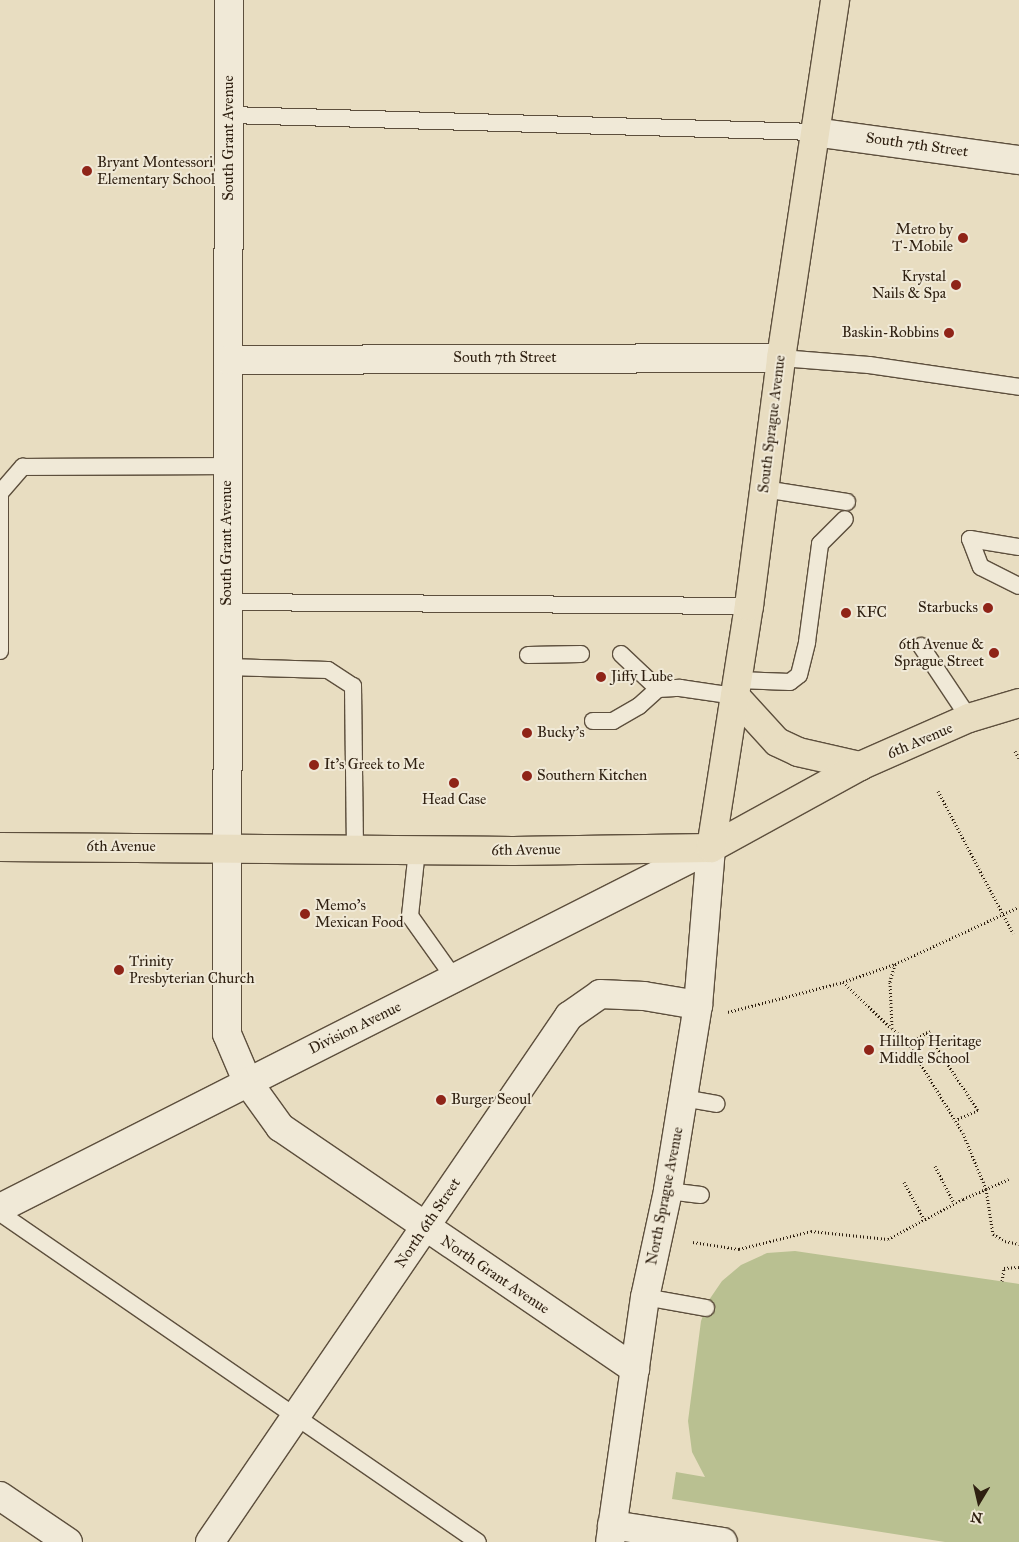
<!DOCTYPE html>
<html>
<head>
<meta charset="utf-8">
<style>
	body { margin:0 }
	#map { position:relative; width:1019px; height:1542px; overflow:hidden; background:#e8ddc1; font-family:"IM FELL Great Primer",serif }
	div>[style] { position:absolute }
	.green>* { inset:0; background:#b9c091 }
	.path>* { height:3px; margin-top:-1.5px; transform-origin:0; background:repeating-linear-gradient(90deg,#2f2011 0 1px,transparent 0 3.5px) }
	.roads { filter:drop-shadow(1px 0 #5d4f3d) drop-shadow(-1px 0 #5d4f3d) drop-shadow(0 1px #5d4f3d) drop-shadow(0 -1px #5d4f3d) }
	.lane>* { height:16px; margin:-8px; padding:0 8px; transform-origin:8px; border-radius:8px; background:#f0e9d7 }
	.street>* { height:28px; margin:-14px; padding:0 14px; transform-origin:14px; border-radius:14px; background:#f0e9d7 }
	.secondary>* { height:28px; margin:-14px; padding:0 14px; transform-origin:14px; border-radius:14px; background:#f0e9d7 }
	.primary>* { height:28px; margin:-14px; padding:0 14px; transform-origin:14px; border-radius:14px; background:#e8ddc1 }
	.dots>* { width:14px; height:14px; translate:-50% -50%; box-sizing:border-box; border:2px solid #f0e9d7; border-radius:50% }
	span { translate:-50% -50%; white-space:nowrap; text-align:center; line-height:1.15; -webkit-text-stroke:4px #f0e9d7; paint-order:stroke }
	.street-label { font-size:15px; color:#2f2011 }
	.poi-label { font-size:15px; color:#2f2011 }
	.left { translate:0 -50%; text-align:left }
	.right { translate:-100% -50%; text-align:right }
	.north { position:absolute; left:954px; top:1477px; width:50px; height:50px; -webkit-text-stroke:4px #f0e9d7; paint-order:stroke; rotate:189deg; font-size:14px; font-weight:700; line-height:20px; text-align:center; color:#2f2011 }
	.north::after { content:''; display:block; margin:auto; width:18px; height:22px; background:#2f2011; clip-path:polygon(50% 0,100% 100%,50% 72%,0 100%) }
</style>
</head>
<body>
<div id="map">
	<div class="green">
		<i style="clip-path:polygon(795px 1251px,1019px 1284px,1019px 1542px,945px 1542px,672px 1499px,676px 1472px,705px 1477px,692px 1452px,688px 1421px,701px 1321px,709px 1300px,722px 1281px,741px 1265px,767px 1253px)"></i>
	</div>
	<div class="path">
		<i style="left:1015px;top:751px;width:8px;rotate:60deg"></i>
		<i style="left:938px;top:791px;width:161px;rotate:62.2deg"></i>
		<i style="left:895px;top:964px;width:19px;rotate:106deg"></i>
		<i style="left:890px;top:982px;width:46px;rotate:87.5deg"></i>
		<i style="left:892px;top:1028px;width:22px;rotate:43deg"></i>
		<i style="left:908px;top:1043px;width:105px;rotate:58.6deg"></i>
		<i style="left:963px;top:1133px;width:61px;rotate:67.7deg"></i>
		<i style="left:986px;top:1189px;width:46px;rotate:81.2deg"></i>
		<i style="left:993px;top:1234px;width:14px;rotate:30deg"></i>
		<i style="left:1005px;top:1241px;width:14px;rotate:12deg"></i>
		<i style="left:843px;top:982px;width:66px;rotate:43.8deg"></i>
		<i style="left:728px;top:1012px;width:119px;rotate:-14.6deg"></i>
		<i style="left:843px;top:982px;width:55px;rotate:-19.1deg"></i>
		<i style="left:895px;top:964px;width:136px;rotate:-24.7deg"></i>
		<i style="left:927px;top:1033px;width:92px;rotate:56.5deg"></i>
		<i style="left:978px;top:1110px;width:24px;rotate:156deg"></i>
		<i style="left:908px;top:1043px;width:25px;rotate:-29deg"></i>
		<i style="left:935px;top:1166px;width:42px;rotate:62.8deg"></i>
		<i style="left:904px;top:1182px;width:42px;rotate:61.6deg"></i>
		<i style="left:693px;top:1242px;width:47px;rotate:8.7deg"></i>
		<i style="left:739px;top:1249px;width:74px;rotate:-14deg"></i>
		<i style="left:811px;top:1231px;width:77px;rotate:5.9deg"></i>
		<i style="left:888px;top:1239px;width:85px;rotate:-28.1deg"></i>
		<i style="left:963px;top:1199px;width:50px;rotate:-23.5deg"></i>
		<i style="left:1002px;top:1281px;width:13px;rotate:-81deg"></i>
		<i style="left:1004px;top:1268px;width:15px;rotate:-4deg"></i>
	</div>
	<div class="roads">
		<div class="lane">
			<i style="left:229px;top:115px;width:585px;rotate:1.66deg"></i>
			<i style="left:781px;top:358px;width:88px;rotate:4.5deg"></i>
			<i style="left:869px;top:365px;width:152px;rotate:8.3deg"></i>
			<i style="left:764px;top:489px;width:84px;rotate:8.9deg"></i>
			<i style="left:970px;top:539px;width:30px;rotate:69deg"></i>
			<i style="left:981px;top:567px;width:42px;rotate:26.6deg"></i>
			<i style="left:970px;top:539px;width:50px;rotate:9.3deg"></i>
			<i style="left:227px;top:602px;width:522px;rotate:0.44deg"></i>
			<i style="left:921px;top:646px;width:87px;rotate:56.3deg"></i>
			<i style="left:0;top:651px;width:158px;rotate:-90deg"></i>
			<i style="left:0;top:493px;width:35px;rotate:-49deg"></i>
			<i style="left:23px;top:467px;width:205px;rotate:-0.3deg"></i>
			<i style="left:621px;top:654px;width:51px;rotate:43.4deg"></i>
			<i style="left:528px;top:655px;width:53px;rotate:-1.1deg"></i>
			<i style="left:227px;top:667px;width:101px;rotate:1.7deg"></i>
			<i style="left:328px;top:670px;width:30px;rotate:33deg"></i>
			<i style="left:353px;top:686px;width:163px;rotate:89.3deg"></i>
			<i style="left:738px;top:680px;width:52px;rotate:2.2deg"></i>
			<i style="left:790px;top:682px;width:11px;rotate:-38deg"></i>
			<i style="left:799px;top:675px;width:34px;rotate:-76deg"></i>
			<i style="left:807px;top:642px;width:99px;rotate:-82.4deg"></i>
			<i style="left:820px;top:544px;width:35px;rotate:-45deg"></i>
			<i style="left:593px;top:721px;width:20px"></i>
			<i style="left:613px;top:721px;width:30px;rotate:-30deg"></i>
			<i style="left:639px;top:706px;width:25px;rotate:-42deg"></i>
			<i style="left:658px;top:689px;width:22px;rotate:-3deg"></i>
			<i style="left:680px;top:688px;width:56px;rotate:8.3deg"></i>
			<i style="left:417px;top:850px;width:66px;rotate:96.1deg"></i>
			<i style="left:410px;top:916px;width:76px;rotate:54.6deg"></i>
			<i style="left:683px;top:1098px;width:34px;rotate:10deg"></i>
			<i style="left:668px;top:1191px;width:33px;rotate:7deg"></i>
			<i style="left:0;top:1213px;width:580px;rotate:34.54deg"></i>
			<i style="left:645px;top:1297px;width:62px;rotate:10.2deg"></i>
		</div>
		<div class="street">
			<i style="left:229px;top:0;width:1034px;rotate:90.11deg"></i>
			<i style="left:227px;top:1034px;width:51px;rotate:66.9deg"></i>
			<i style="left:247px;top:1081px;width:57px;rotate:54.3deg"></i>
			<i style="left:280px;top:1127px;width:430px;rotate:34.3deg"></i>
			<i style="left:814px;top:132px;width:207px;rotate:7.8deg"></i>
			<i style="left:228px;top:360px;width:553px;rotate:-0.21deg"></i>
			<i style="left:0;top:1496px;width:82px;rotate:34.1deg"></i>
			<i style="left:612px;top:1525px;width:112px;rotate:8.7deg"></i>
			<i style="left:210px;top:1542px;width:637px;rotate:-55.69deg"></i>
			<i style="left:569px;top:1016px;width:38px;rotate:-35deg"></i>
			<i style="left:600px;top:994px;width:44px;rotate:2.6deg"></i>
			<i style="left:644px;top:996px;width:55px;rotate:9.5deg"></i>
		</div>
		<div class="secondary">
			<i style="left:0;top:1208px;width:797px;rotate:-26.85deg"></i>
			<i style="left:711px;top:848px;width:158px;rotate:94.7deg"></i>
			<i style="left:698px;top:1005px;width:188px;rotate:99.2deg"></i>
			<i style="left:668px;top:1191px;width:108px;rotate:102.2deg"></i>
			<i style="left:645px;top:1297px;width:247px;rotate:98.1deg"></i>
		</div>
		<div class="primary">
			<i style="left:735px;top:696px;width:62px;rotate:47.6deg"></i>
			<i style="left:777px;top:742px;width:23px;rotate:25deg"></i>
			<i style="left:798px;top:752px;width:64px;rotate:12.7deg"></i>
			<i style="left:0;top:847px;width:513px;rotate:0.45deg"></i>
			<i style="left:513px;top:851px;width:198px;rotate:-0.9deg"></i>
			<i style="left:711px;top:848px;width:170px;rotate:-28.8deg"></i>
			<i style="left:860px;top:766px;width:119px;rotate:-23.8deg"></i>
			<i style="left:969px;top:718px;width:52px;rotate:-16.7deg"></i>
			<i style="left:711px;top:848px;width:245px;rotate:-81.1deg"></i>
			<i style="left:749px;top:606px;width:250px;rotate:-82.6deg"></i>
			<i style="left:781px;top:358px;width:362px;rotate:-81.4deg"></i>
		</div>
	</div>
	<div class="dots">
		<i style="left:87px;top:171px;background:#8f2418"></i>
		<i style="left:963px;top:238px;background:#8f2418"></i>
		<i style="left:956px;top:285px;background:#8f2418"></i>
		<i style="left:949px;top:333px;background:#8f2418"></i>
		<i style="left:988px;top:608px;background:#8f2418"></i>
		<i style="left:846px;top:613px;background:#8f2418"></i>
		<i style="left:994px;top:653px;background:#8f2418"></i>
		<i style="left:601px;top:677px;background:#8f2418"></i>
		<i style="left:527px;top:733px;background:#8f2418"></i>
		<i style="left:314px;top:765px;background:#8f2418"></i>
		<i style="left:527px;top:776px;background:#8f2418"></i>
		<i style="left:454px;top:783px;background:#8f2418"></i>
		<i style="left:305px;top:914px;background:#8f2418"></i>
		<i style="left:119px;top:970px;background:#8f2418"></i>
		<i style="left:869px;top:1050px;background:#8f2418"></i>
		<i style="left:441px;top:1100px;background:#8f2418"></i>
	</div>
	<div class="street-label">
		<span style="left:229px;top:138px;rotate:-90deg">South Grant Avenue</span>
		<span style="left:917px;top:145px;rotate:8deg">South 7th Street</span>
		<span style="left:505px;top:358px">South 7th Street</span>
		<span style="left:772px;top:424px;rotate:-83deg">South Sprague Avenue</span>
		<span style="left:227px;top:543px;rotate:-90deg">South Grant Avenue</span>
		<span style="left:920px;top:741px;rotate:-23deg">6th Avenue</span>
		<span style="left:121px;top:847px">6th Avenue</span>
		<span style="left:526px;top:850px;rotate:-1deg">6th Avenue</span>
		<span style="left:355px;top:1028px;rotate:-26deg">Division Avenue</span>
		<span style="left:665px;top:1196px;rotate:-79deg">North Sprague Avenue</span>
		<span style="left:428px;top:1223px;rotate:-56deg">North 6th Street</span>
		<span style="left:495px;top:1275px;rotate:34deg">North Grant Avenue</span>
	</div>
	<div class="poi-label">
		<span class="left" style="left:97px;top:171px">Bryant Montessori<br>Elementary School</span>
		<span class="right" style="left:953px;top:238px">Metro by<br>T-Mobile</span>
		<span class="right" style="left:946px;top:285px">Krystal<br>Nails &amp; Spa</span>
		<span class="right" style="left:939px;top:333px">Baskin-Robbins</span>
		<span class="right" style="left:978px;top:608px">Starbucks</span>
		<span class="left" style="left:856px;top:613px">KFC</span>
		<span class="right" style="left:984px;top:653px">6th Avenue &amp;<br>Sprague Street</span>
		<span class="left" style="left:611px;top:677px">Jiffy Lube</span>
		<span class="left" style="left:537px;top:733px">Bucky's</span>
		<span class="left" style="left:324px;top:765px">It's Greek to Me</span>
		<span class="left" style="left:537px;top:776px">Southern Kitchen</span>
		<span style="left:454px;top:800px">Head Case</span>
		<span class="left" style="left:315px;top:914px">Memo's<br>Mexican Food</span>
		<span class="left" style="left:129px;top:970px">Trinity<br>Presbyterian Church</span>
		<span class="left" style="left:879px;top:1050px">Hilltop Heritage<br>Middle School</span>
		<span class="left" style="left:451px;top:1100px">Burger Seoul</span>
	</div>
	<div class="north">N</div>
</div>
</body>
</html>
